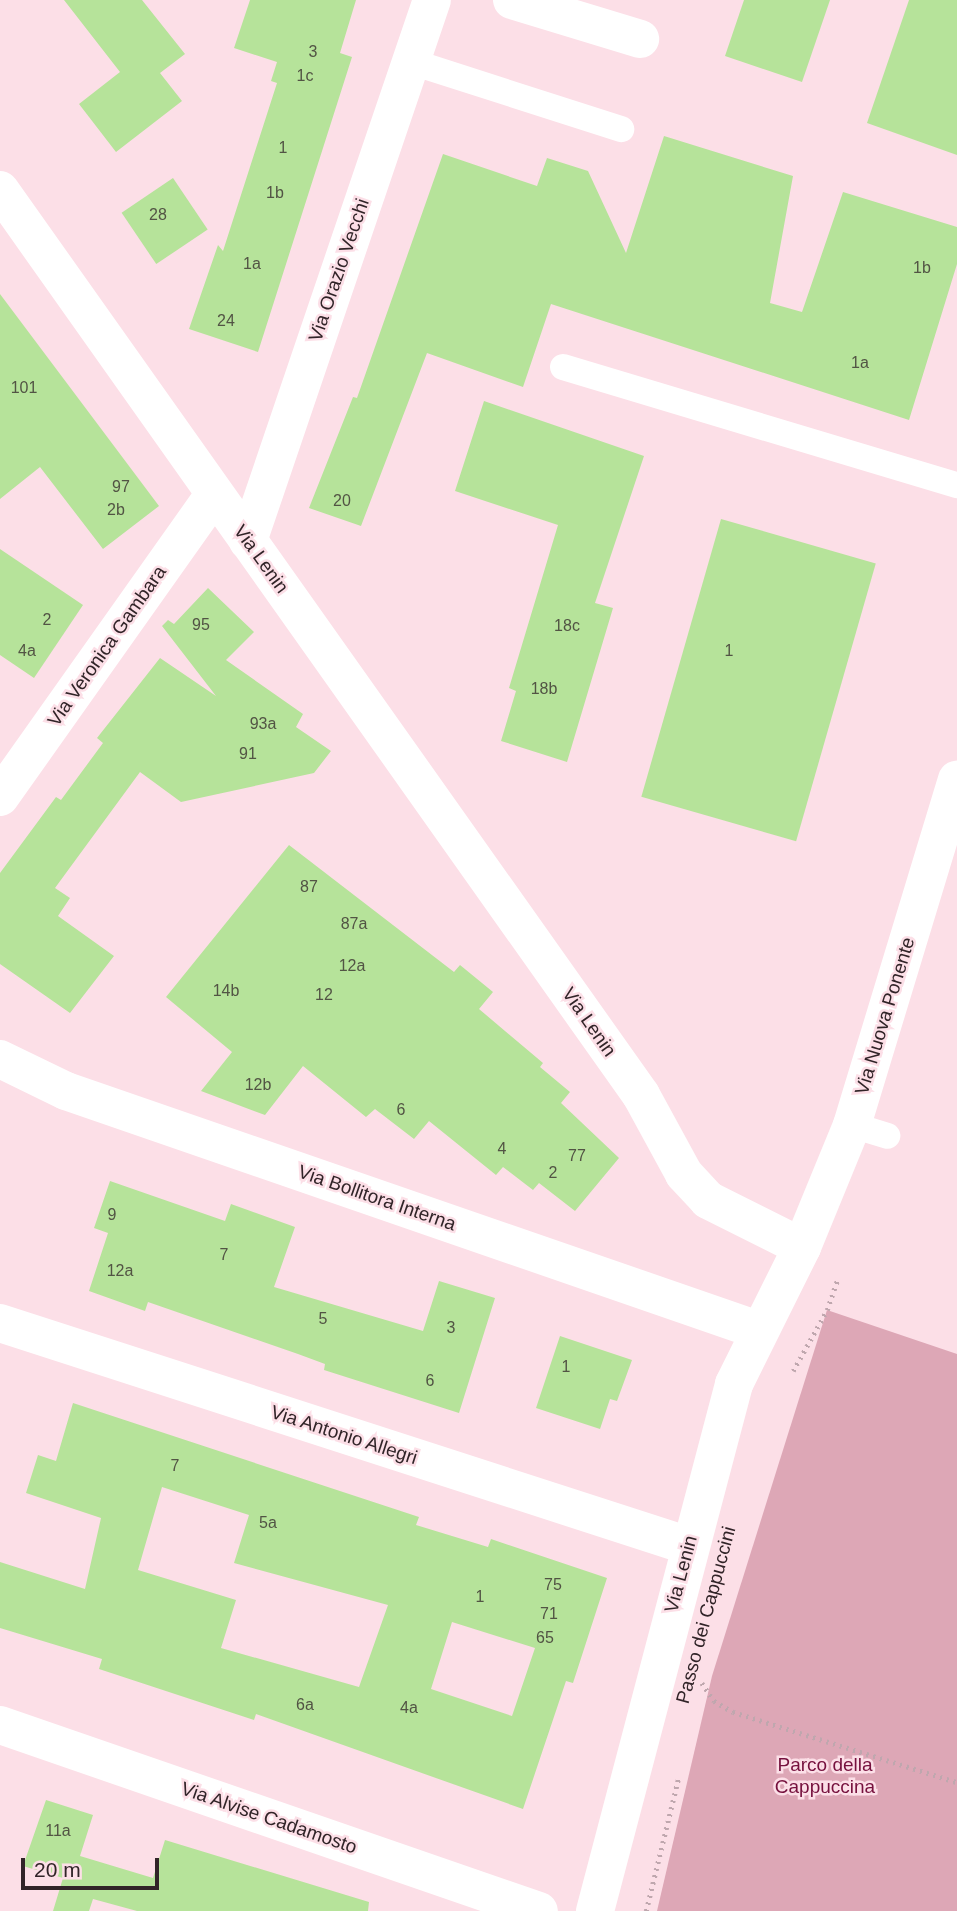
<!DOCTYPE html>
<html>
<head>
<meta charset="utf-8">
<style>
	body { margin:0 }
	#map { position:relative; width:957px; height:1911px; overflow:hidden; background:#fcdfe7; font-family:Helvetica,sans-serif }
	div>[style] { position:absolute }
	.green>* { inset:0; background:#dda7b6 }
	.building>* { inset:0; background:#b6e39a; transform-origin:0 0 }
	.path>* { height:4.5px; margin-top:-2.25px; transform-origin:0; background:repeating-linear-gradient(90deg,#bfa7ae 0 2px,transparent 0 7px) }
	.lane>* { height:26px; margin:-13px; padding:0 13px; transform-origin:13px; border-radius:13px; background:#fff }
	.street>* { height:38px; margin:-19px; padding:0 19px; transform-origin:19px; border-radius:19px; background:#fff }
	.secondary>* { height:38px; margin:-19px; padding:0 19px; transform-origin:19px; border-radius:19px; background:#fff }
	span { translate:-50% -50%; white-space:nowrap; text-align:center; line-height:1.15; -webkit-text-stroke:5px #fcdfe7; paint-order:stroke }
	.number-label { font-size:16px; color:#525444 }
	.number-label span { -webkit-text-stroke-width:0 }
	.street-label { font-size:19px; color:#312428 }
	.park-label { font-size:19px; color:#76113e }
	.scale { position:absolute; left:21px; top:1858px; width:138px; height:32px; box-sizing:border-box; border:4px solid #312428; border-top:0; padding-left:9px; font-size:21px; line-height:24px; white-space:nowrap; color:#312428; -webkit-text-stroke:5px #fcdfe7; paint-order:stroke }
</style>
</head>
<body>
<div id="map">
	<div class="green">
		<i style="clip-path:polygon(827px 1310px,957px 1354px,957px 1911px,657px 1911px,712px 1676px)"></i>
	</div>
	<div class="building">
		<i style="clip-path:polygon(64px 0,142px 0,185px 54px,160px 73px,182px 101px,116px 152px,79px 104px,120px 72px)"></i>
		<i style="clip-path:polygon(250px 0,356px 0,340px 53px,352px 57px,258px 352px,189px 329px,218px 245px,223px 251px,277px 83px,271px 81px,277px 62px,234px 48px)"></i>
		<i style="clip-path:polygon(744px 0,830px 0,802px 82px,725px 56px)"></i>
		<i style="clip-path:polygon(909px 0,957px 0,957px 155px,867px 123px)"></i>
		<i style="clip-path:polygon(664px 136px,793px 176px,770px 303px,802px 312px,843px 192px,957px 227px,957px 264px,909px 420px,551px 304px,523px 387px,427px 353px,361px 526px,309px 508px,353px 397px,357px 398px,443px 154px,537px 186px,547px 158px,588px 171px,626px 253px)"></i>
		<i style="left:173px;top:178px;width:62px;height:62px;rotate:56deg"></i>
		<i style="clip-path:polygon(0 294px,159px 506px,103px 549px,40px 467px,0 499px)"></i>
		<i style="clip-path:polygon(484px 401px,644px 456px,595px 603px,613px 608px,567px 762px,501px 741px,516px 691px,509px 688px,558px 525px,455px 491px)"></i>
		<i style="left:721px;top:519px;width:161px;height:289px;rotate:16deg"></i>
		<i style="clip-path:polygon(0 549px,83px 605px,34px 678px,0 655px)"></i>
		<i style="clip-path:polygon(208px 588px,254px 632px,226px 660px,303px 714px,296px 727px,331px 751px,314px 773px,181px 802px,140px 772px,55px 888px,70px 898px,58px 916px,114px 956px,70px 1013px,0 964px,0 873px,56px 797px,61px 800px,103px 743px,97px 738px,160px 658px,216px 696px,162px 626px,168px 620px,174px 624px)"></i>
		<i style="clip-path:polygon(289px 845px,454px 972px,460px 965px,493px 992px,479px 1009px,543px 1063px,540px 1067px,570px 1092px,561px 1103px,619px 1158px,575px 1211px,539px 1183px,533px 1190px,503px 1167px,496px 1175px,429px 1121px,414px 1139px,375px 1109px,366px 1117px,303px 1066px,265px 1115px,201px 1091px,232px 1052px,166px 997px)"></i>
		<i style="clip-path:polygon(110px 1181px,225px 1221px,231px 1204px,295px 1227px,274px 1287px,423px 1331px,439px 1281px,495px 1298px,459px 1413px,324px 1370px,325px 1364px,298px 1354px,148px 1302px,145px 1311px,89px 1291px,108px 1233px,94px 1228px)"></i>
		<i style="clip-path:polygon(560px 1336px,632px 1360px,617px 1401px,610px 1399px,600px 1429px,536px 1408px)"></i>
		<i style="clip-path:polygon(evenodd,73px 1403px,419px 1517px,416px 1525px,488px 1547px,491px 1539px,607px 1578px,573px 1683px,566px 1681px,523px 1809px,256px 1714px,254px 1720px,99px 1669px,102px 1659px,0 1628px,0 1562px,85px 1589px,101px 1518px,26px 1493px,38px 1455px,56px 1461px,73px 1403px,162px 1487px,249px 1515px,234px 1563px,388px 1605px,359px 1687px,221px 1648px,236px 1600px,138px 1570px,162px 1487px,73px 1403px,452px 1622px,535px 1648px,512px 1716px,431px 1689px,452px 1622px)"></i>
		<i style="clip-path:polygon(46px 1800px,93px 1815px,80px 1856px,153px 1878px,165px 1840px,369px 1902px,368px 1911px,137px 1911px,93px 1899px,89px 1911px,53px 1911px,63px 1878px,23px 1866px)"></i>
	</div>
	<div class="path">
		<i style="left:793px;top:1371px;width:70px;rotate:-60.9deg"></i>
		<i style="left:827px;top:1310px;width:34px;rotate:-71deg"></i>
		<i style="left:702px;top:1683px;width:22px;rotate:56deg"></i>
		<i style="left:714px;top:1701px;width:22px;rotate:30deg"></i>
		<i style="left:733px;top:1712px;width:235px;rotate:17.4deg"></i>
		<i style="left:646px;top:1911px;width:139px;rotate:-76.3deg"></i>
	</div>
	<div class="lane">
		<i style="left:409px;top:61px;width:223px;rotate:17.8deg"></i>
		<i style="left:563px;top:367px;width:411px;rotate:16.7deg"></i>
		<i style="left:852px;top:1125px;width:37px;rotate:17deg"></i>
	</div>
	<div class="street">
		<i style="left:512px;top:0;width:134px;rotate:16.9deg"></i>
		<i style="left:0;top:190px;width:1109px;rotate:54.69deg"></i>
		<i style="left:641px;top:1095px;width:90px;rotate:61.4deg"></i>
		<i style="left:684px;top:1174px;width:35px;rotate:47deg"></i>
		<i style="left:708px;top:1200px;width:105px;rotate:26.6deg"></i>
		<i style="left:248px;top:541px;width:571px;rotate:-71.22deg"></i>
		<i style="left:0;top:797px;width:370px;rotate:-54.7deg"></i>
		<i style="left:0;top:1323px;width:724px;rotate:17.93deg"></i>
		<i style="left:0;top:1725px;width:570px;rotate:19.04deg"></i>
	</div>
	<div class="secondary">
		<i style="left:0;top:1059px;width:73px;rotate:25.9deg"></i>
		<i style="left:66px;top:1091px;width:732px;rotate:19.05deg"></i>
		<i style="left:595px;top:1911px;width:545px;rotate:-75.22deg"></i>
		<i style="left:734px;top:1384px;width:153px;rotate:-63.6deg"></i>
		<i style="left:802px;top:1247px;width:132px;rotate:-67.7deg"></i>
		<i style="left:852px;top:1125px;width:361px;rotate:-73.1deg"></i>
	</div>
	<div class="number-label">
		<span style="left:313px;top:52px">3</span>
		<span style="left:305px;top:76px">1c</span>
		<span style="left:283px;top:148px">1</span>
		<span style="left:275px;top:193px">1b</span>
		<span style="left:158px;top:215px">28</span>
		<span style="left:252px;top:264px">1a</span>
		<span style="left:922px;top:268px">1b</span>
		<span style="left:226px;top:321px">24</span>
		<span style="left:860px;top:363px">1a</span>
		<span style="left:24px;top:388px">101</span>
		<span style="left:121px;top:487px">97</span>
		<span style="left:342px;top:501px">20</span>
		<span style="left:116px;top:510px">2b</span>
		<span style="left:47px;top:620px">2</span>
		<span style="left:201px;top:625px">95</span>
		<span style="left:567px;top:626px">18c</span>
		<span style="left:27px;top:651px">4a</span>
		<span style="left:729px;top:651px">1</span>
		<span style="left:544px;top:689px">18b</span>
		<span style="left:263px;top:724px">93a</span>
		<span style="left:248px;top:754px">91</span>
		<span style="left:309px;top:887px">87</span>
		<span style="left:354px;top:924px">87a</span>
		<span style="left:352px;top:966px">12a</span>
		<span style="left:226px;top:991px">14b</span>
		<span style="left:324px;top:995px">12</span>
		<span style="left:258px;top:1085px">12b</span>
		<span style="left:401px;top:1110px">6</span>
		<span style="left:502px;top:1149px">4</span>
		<span style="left:577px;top:1156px">77</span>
		<span style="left:553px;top:1173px">2</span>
		<span style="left:112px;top:1215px">9</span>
		<span style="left:224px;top:1255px">7</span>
		<span style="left:120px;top:1271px">12a</span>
		<span style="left:323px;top:1319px">5</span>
		<span style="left:451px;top:1328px">3</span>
		<span style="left:566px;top:1367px">1</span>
		<span style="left:430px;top:1381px">6</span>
		<span style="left:175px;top:1466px">7</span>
		<span style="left:268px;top:1523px">5a</span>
		<span style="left:553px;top:1585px">75</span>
		<span style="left:480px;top:1597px">1</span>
		<span style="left:549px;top:1614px">71</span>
		<span style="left:545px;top:1638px">65</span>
		<span style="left:305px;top:1705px">6a</span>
		<span style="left:409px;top:1708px">4a</span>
		<span style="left:58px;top:1831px">11a</span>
	</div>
	<div class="street-label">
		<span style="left:339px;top:270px;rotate:-71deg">Via Orazio Vecchi</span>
		<span style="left:261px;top:559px;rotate:54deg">Via Lenin</span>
		<span style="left:107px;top:646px;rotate:-55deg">Via Veronica Gambara</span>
		<span style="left:885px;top:1016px;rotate:-73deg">Via Nuova Ponente</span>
		<span style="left:589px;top:1022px;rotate:55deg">Via Lenin</span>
		<span style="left:377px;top:1198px;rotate:19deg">Via Bollitora Interna</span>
		<span style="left:344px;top:1435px;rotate:18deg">Via Antonio Allegri</span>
		<span style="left:681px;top:1574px;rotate:-75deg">Via Lenin</span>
		<span style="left:706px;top:1615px;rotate:-75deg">Passo dei Cappuccini</span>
		<span style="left:269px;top:1818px;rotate:19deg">Via Alvise Cadamosto</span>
	</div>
	<div class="park-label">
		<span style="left:825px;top:1776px">Parco della<br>Cappuccina</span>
	</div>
	<div class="scale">20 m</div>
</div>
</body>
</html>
